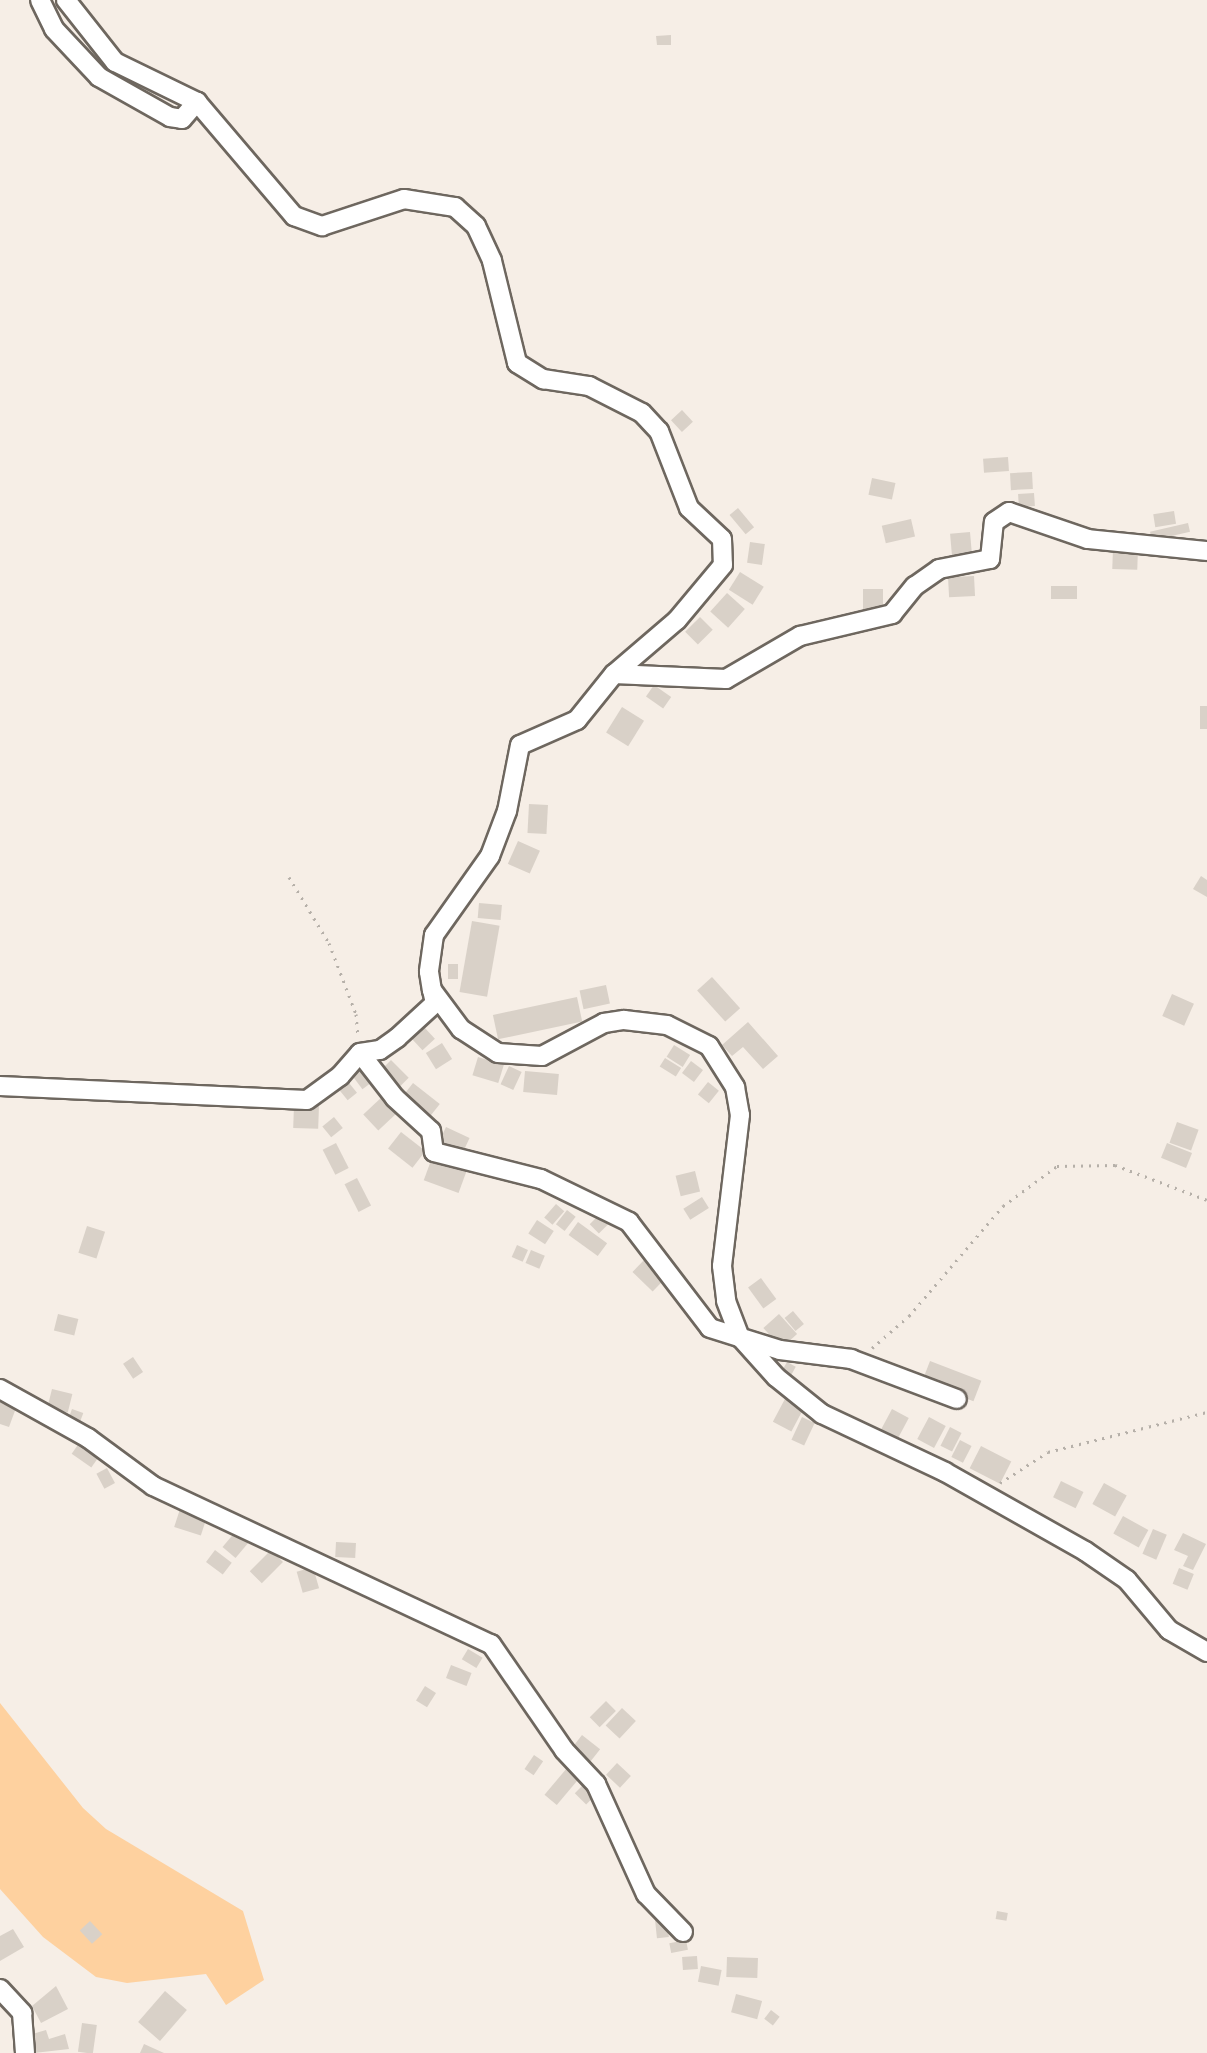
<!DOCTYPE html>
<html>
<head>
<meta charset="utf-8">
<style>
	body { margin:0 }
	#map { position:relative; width:1207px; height:2053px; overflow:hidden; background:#f6eee6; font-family:"Sofia Sans Condensed",sans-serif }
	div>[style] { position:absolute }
	.green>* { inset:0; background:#fed19f }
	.building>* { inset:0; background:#d9d1c8; transform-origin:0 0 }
	.path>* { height:3px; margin-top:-1.5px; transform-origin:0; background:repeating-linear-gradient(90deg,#b6b0a9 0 2px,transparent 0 8px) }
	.roads { filter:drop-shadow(2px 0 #6e675f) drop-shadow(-2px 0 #6e675f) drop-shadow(0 2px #6e675f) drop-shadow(0 -2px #6e675f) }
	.minor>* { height:18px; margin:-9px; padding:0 9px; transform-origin:9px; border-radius:9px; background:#fff }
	span { translate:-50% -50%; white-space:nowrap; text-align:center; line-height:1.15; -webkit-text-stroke:7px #f6eee6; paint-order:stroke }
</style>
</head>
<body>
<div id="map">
	<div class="green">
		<i style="clip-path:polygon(0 1703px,83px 1808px,106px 1829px,243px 1911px,264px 1980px,226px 2005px,206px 1974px,127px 1983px,96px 1977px,43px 1937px,0 1889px)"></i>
	</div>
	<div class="building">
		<i style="clip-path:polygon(671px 35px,671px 45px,657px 45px,656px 36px)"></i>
		<i style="left:682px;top:410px;width:16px;height:15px;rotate:47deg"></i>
		<i style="left:1008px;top:457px;width:14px;height:25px;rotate:86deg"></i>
		<i style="left:1032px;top:472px;width:17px;height:22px;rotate:87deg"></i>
		<i style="left:872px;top:478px;width:24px;height:17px;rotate:12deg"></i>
		<i style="left:1034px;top:493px;width:13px;height:16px;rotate:86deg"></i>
		<i style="left:738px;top:508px;width:25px;height:11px;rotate:50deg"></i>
		<i style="left:1174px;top:511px;width:13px;height:21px;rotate:81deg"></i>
		<i style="left:911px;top:519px;width:18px;height:30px;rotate:77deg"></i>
		<i style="left:1188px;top:523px;width:9px;height:39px;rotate:77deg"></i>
		<i style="left:970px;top:532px;width:25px;height:20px;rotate:85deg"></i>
		<i style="left:750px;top:542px;width:15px;height:21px;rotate:8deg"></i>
		<i style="left:1113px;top:548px;width:25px;height:21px;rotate:2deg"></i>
		<i style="left:740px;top:572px;width:28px;height:21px;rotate:32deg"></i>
		<i style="left:974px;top:576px;width:20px;height:26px;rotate:87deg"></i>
		<i style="left:1051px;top:586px;width:26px;height:13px"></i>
		<i style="left:863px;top:589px;width:20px;height:24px"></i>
		<i style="left:727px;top:593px;width:24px;height:25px;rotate:42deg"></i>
		<i style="left:700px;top:617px;width:18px;height:21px;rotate:45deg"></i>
		<i style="left:654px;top:685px;width:21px;height:14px;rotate:35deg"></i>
		<i style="left:1200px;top:706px;width:7px;height:23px"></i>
		<i style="left:622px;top:707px;width:26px;height:30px;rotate:32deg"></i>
		<i style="left:529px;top:804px;width:19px;height:29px;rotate:3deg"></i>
		<i style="left:518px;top:841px;width:24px;height:25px;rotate:24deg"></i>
		<i style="clip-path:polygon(1201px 876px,1207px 880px,1207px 897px,1193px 889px)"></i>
		<i style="left:479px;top:903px;width:23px;height:15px;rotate:5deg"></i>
		<i style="left:472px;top:921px;width:28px;height:72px;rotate:10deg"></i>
		<i style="left:458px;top:964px;width:15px;height:10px;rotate:90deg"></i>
		<i style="left:712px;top:977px;width:42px;height:20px;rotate:48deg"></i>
		<i style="left:606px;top:985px;width:19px;height:27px;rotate:78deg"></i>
		<i style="left:1172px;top:994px;width:24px;height:24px;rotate:24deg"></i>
		<i style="left:577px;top:997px;width:25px;height:86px;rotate:78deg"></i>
		<i style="clip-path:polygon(748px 1022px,778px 1056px,763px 1069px,743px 1047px,732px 1056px,722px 1045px)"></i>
		<i style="left:424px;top:1027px;width:16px;height:17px;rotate:47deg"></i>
		<i style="left:442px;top:1043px;width:19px;height:19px;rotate:58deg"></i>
		<i style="left:674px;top:1045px;width:19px;height:14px;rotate:32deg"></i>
		<i style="left:478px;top:1057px;width:27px;height:19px;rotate:17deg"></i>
		<i style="left:665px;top:1058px;width:19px;height:10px;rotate:32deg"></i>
		<i style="left:391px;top:1060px;width:25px;height:18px;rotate:45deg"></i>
		<i style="left:691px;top:1061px;width:15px;height:15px;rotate:37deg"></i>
		<i style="left:361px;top:1064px;width:21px;height:14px;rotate:53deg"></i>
		<i style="left:509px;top:1066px;width:14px;height:20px;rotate:25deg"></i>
		<i style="left:525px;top:1071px;width:34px;height:21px;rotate:5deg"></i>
		<i style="left:345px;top:1078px;width:19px;height:12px;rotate:51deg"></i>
		<i style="left:708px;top:1082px;width:14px;height:16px;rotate:39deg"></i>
		<i style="left:413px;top:1083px;width:34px;height:18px;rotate:38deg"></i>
		<i style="left:383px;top:1096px;width:22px;height:27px;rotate:47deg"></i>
		<i style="left:294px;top:1105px;width:25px;height:23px;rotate:2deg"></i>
		<i style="left:334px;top:1117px;width:14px;height:15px;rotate:51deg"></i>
		<i style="left:1177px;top:1122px;width:23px;height:22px;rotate:20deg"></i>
		<i style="left:446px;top:1127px;width:26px;height:19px;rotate:25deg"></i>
		<i style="left:401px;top:1132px;width:31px;height:21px;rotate:38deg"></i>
		<i style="left:336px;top:1143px;width:28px;height:15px;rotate:63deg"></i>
		<i style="left:1167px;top:1143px;width:27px;height:16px;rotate:22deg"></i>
		<i style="left:433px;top:1155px;width:37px;height:27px;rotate:20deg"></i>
		<i style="left:695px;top:1171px;width:21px;height:20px;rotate:76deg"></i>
		<i style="left:357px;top:1178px;width:31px;height:14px;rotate:63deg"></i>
		<i style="left:702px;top:1197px;width:13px;height:22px;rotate:58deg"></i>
		<i style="left:556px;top:1204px;width:11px;height:18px;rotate:41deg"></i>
		<i style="left:567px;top:1210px;width:11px;height:18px;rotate:38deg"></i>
		<i style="left:601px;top:1213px;width:13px;height:16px;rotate:45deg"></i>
		<i style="left:537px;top:1220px;width:20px;height:16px;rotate:33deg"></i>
		<i style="left:578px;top:1222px;width:36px;height:16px;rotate:36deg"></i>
		<i style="left:87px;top:1226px;width:19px;height:28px;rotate:18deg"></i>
		<i style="left:517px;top:1245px;width:12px;height:13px;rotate:24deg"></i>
		<i style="left:531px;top:1250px;width:15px;height:14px;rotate:23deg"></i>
		<i style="left:645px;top:1259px;width:28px;height:18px;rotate:44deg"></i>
		<i style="left:761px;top:1278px;width:26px;height:16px;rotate:54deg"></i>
		<i style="left:793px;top:1311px;width:17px;height:11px;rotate:50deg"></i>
		<i style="left:58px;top:1314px;width:21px;height:17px;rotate:14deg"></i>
		<i style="left:779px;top:1314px;width:27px;height:21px;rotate:48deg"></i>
		<i style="left:133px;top:1357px;width:18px;height:12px;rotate:56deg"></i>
		<i style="left:930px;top:1361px;width:55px;height:22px;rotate:21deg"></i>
		<i style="left:787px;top:1362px;width:10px;height:9px;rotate:29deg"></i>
		<i style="left:52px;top:1389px;width:21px;height:19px;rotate:14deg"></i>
		<i style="left:786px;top:1397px;width:21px;height:28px;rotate:28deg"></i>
		<i style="clip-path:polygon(0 1401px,16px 1408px,9px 1427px,0 1424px)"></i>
		<i style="left:72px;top:1409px;width:12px;height:13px;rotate:20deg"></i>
		<i style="left:892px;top:1409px;width:19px;height:23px;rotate:28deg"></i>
		<i style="left:802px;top:1417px;width:14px;height:25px;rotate:25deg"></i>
		<i style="left:929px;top:1417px;width:19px;height:25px;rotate:28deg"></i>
		<i style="left:950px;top:1427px;width:13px;height:21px;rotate:27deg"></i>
		<i style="left:82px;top:1439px;width:24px;height:18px;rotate:35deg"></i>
		<i style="left:960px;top:1440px;width:13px;height:19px;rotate:27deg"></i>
		<i style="left:981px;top:1446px;width:34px;height:25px;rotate:27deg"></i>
		<i style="left:107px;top:1468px;width:17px;height:12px;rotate:62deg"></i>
		<i style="left:1061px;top:1481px;width:25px;height:18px;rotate:26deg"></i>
		<i style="left:1104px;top:1483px;width:26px;height:24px;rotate:29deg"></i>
		<i style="left:181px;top:1506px;width:28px;height:22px;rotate:18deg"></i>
		<i style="left:1123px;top:1516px;width:29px;height:20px;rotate:29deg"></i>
		<i style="left:1153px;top:1529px;width:15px;height:27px;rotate:23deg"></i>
		<i style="left:236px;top:1531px;width:17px;height:21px;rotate:40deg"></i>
		<i style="clip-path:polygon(1183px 1533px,1206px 1544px,1193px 1570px,1183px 1566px,1188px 1556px,1174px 1550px)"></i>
		<i style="left:336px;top:1542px;width:20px;height:15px;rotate:3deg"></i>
		<i style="left:215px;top:1550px;width:21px;height:15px;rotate:37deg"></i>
		<i style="left:271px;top:1550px;width:17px;height:30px;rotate:45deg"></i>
		<i style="left:313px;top:1567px;width:22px;height:17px;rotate:74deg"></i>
		<i style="left:1179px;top:1568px;width:16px;height:17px;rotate:22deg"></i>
		<i style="left:468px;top:1649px;width:17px;height:12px;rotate:31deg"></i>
		<i style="left:451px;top:1665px;width:22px;height:14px;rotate:21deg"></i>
		<i style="left:425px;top:1686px;width:13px;height:17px;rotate:32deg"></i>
		<i style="left:606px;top:1701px;width:14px;height:23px;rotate:45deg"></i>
		<i style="left:622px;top:1708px;width:19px;height:24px;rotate:43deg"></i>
		<i style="left:582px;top:1735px;width:23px;height:18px;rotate:38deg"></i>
		<i style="left:534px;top:1755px;width:11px;height:17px;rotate:34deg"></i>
		<i style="left:617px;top:1763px;width:19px;height:16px;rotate:43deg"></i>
		<i style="left:567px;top:1768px;width:16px;height:35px;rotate:40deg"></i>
		<i style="left:584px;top:1784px;width:16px;height:13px;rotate:45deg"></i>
		<i style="left:997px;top:1911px;width:11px;height:8px;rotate:10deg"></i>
		<i style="left:667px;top:1919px;width:18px;height:12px;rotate:84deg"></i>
		<i style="left:90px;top:1921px;width:18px;height:14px;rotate:47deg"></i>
		<i style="clip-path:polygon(13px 1929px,24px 1947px,0 1961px,0 1936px)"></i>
		<i style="left:686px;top:1940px;width:10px;height:17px;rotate:79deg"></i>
		<i style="left:697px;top:1956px;width:13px;height:15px;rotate:86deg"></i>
		<i style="left:727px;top:1957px;width:31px;height:20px;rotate:2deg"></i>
		<i style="left:701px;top:1966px;width:21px;height:16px;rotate:11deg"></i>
		<i style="clip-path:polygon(56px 1986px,68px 2009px,41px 2023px,32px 2006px)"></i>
		<i style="left:165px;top:1991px;width:29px;height:41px;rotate:41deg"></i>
		<i style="left:736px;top:1994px;width:27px;height:19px;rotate:15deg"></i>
		<i style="left:771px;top:2010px;width:11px;height:11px;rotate:38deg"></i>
		<i style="left:82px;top:2023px;width:15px;height:29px;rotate:8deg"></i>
		<i style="clip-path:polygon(46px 2030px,49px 2039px,65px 2034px,69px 2049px,34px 2053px,29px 2035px)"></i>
		<i style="clip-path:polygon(144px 2044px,164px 2053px,140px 2053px)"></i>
	</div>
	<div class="path">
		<i style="left:289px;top:877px;width:77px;rotate:58.8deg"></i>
		<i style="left:329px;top:943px;width:76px;rotate:69.2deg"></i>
		<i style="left:356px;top:1014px;width:23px;rotate:85deg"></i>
		<i style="left:872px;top:1348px;width:49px;rotate:-40.9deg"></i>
		<i style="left:909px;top:1316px;width:145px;rotate:-49.5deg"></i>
		<i style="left:1003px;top:1206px;width:67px;rotate:-36.5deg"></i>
		<i style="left:1057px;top:1166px;width:58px;rotate:-1deg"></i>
		<i style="left:1115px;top:1165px;width:98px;rotate:20.8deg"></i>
		<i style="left:1000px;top:1483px;width:57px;rotate:-32.9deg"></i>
		<i style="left:1048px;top:1452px;width:164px;rotate:-14.1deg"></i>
	</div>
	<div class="roads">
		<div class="minor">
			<i style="left:40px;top:0;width:32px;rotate:64deg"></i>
			<i style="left:54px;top:29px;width:66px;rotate:46.8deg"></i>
			<i style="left:99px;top:77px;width:81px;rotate:29.4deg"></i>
			<i style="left:170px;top:117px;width:12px;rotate:9deg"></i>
			<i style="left:182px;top:119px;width:23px;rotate:-49deg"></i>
			<i style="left:66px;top:0;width:79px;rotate:51.7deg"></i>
			<i style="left:115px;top:62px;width:91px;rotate:26deg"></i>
			<i style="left:197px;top:102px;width:150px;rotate:49.6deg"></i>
			<i style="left:294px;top:216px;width:30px;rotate:20deg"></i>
			<i style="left:322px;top:226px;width:86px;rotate:-18.2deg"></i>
			<i style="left:404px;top:199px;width:52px;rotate:8.9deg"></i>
			<i style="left:455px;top:207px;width:28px;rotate:42deg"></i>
			<i style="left:476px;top:226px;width:38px;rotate:65deg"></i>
			<i style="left:492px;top:261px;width:105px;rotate:76.2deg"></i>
			<i style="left:517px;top:363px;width:31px;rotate:32deg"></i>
			<i style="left:543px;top:379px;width:47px;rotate:8.7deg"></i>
			<i style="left:589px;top:386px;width:59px;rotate:27deg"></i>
			<i style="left:642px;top:413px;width:25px;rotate:47deg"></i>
			<i style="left:659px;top:431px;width:83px;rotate:68.7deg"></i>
			<i style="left:689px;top:508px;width:45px;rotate:43.2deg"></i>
			<i style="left:722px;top:539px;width:26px;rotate:88deg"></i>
			<i style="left:723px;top:565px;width:72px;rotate:129.9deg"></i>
			<i style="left:677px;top:620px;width:83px;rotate:139.4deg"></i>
			<i style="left:614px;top:674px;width:59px;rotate:128.8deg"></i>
			<i style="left:577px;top:720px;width:62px;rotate:156.3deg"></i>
			<i style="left:520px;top:745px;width:67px;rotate:101.1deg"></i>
			<i style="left:507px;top:811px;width:48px;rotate:110.7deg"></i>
			<i style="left:490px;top:856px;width:97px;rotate:125.3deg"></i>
			<i style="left:434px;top:935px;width:37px;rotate:98deg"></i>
			<i style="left:429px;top:972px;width:18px;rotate:81deg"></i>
			<i style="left:432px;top:990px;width:49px;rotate:53.4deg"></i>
			<i style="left:461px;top:1029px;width:44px;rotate:33deg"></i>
			<i style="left:498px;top:1053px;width:44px;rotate:3.9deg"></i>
			<i style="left:542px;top:1056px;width:70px;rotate:-28deg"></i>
			<i style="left:604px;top:1023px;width:20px;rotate:-9deg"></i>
			<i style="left:624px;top:1020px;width:43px;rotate:6.6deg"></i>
			<i style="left:667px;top:1025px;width:47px;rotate:26.6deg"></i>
			<i style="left:709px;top:1046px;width:49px;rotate:57.6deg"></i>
			<i style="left:735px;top:1087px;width:28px;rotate:80deg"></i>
			<i style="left:740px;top:1115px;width:152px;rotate:96.8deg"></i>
			<i style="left:722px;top:1266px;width:35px;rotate:83deg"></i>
			<i style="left:726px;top:1301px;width:39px;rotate:69deg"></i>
			<i style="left:740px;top:1337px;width:54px;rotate:48deg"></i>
			<i style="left:776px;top:1377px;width:59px;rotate:38.8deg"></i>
			<i style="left:822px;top:1414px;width:136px;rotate:25.2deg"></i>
			<i style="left:945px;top:1472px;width:161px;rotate:29.4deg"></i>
			<i style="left:1085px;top:1551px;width:51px;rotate:34.6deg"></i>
			<i style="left:1127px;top:1580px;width:65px;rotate:50deg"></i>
			<i style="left:1169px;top:1630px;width:44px;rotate:30.1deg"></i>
			<i style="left:614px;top:674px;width:112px;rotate:2.6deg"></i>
			<i style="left:726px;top:679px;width:86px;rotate:-30.2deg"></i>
			<i style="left:800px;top:636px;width:95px;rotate:-13.4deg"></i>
			<i style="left:892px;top:614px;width:36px;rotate:-51deg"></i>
			<i style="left:915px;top:586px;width:29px;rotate:-35deg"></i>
			<i style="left:939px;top:569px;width:52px;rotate:-11.1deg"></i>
			<i style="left:990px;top:559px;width:37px;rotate:-84deg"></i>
			<i style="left:994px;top:522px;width:18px;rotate:-34deg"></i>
			<i style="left:1009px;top:512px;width:83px;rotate:18.9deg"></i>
			<i style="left:1088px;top:539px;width:120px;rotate:5.8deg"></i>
			<i style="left:360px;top:1053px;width:57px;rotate:52.1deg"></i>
			<i style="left:395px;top:1098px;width:49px;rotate:42.5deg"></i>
			<i style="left:431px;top:1131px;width:21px;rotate:82deg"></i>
			<i style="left:434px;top:1152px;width:110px;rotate:14.2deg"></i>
			<i style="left:541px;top:1179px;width:98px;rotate:26deg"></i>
			<i style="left:629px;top:1222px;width:133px;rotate:52.6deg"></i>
			<i style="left:710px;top:1328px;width:73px;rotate:17.4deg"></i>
			<i style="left:780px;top:1350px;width:72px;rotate:7.2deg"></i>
			<i style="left:851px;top:1359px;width:113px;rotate:20.7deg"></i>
			<i style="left:0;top:1086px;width:307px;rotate:2.6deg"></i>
			<i style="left:307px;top:1100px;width:41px;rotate:-36deg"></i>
			<i style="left:340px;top:1076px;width:30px;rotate:-49deg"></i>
			<i style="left:360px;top:1053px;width:20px;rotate:-9deg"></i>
			<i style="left:380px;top:1050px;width:21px;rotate:-35deg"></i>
			<i style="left:397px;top:1038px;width:52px;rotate:-42.6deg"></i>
			<i style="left:435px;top:1003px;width:13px;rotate:-103deg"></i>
			<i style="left:0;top:1389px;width:101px;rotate:29.1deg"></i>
			<i style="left:88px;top:1438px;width:81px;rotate:36.4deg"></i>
			<i style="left:153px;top:1486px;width:373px;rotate:25.1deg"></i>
			<i style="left:491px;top:1644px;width:129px;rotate:55.4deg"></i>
			<i style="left:564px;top:1750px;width:47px;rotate:46.7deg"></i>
			<i style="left:596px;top:1784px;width:121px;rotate:65.6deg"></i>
			<i style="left:646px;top:1894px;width:53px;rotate:45.8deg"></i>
			<i style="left:0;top:1989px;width:33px;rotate:47deg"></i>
			<i style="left:22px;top:2013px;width:40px;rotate:85.7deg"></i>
		</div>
	</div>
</div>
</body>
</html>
